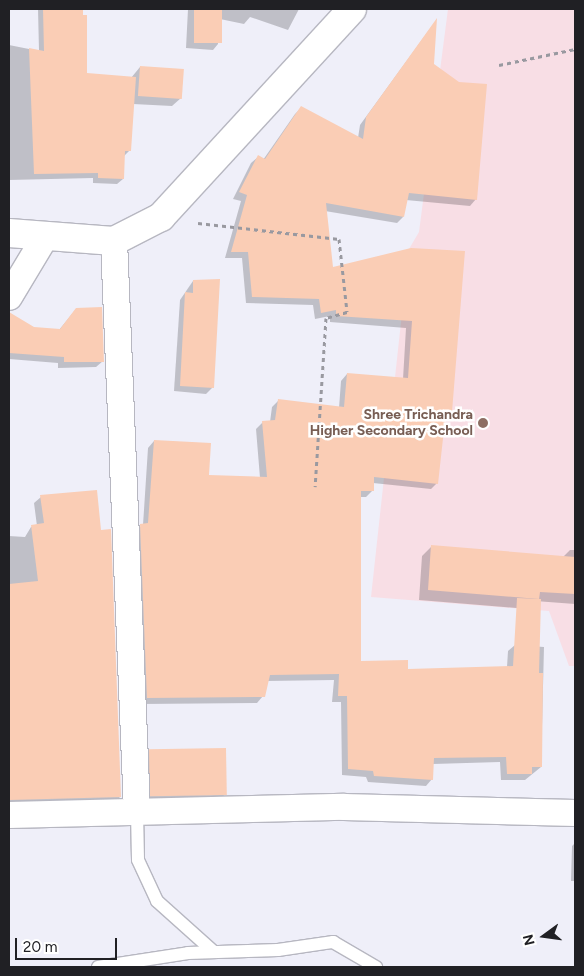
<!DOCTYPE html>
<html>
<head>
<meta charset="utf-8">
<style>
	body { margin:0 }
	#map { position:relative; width:584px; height:976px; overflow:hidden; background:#efeff9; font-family:Figtree,sans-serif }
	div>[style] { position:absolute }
	.education>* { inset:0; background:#f8dee5 }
	.shadow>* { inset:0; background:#0003 }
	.building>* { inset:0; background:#facdb5; transform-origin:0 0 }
	.path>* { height:3px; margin-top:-1.5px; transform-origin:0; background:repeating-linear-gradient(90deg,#9999a0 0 4px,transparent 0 8px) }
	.roads { filter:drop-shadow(1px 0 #b7b7c1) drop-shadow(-1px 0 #b7b7c1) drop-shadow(0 1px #b7b7c1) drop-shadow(0 -1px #b7b7c1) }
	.lane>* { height:12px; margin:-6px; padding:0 6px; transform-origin:6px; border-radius:6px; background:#fff }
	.street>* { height:26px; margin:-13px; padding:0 13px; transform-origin:13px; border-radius:13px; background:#fff }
	.secondary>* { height:28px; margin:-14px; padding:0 14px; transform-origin:14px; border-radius:14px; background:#fff }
	.dots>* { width:14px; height:14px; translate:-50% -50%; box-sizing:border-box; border:2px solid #fff; border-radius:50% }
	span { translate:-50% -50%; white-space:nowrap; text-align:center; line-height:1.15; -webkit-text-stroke:5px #fff; paint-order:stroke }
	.education-label { font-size:14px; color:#785e54; font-weight:700 }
	.right { translate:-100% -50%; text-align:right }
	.frame { position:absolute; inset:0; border:10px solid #202024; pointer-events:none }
	.north { position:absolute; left:519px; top:911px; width:50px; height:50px; -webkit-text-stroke:4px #fff; paint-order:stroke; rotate:256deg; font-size:14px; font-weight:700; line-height:20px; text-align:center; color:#202024 }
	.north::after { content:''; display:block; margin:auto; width:18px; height:22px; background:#202024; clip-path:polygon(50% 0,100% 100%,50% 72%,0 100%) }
	.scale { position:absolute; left:15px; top:938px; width:102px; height:22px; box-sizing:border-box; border:2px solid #202024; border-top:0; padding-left:6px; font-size:15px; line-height:18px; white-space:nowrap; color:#202024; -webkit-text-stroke:4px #fff; paint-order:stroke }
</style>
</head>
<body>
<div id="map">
	<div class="education">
		<i style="clip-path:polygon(448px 9px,575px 9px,575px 666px,569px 666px,549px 611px,371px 597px,409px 249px,419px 232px)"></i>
	</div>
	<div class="shadow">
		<i style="clip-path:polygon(38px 9px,82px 9px,86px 74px,131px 78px,140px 67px,181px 98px,172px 106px,133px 104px,130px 150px,124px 156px,123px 179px,117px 184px,93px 183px,93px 178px,9px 180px,9px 45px,39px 51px)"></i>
		<i style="clip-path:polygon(188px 9px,299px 9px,288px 30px,250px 17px,244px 24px,220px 19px,218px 44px,213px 50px,186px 48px)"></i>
		<i style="clip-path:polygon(435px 22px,433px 65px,476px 199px,470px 206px,406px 200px,403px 217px,397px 223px,325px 211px,332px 268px,411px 249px,451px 411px,444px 418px,437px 483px,431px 489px,373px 483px,373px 490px,366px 497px,360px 497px,360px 663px,407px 670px,507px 667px,508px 651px,515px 645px,544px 647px,541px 767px,525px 780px,501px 780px,500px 762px,433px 764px,432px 779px,426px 786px,368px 782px,366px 777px,342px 775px,341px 702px,332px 702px,334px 680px,267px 681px,263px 696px,257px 703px,141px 704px,134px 532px,143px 525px,148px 448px,154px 441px,208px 477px,260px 478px,256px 429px,263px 422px,270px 422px,272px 407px,279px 400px,339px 408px,341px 381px,347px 374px,403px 379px,406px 328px,330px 322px,330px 316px,315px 319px,313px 305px,246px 303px,242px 258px,225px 258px,241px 201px,233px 199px,251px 163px,258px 157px,263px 160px,295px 114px,301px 108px,358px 138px,360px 125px)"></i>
		<i style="clip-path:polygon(193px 281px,213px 387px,206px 394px,174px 391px,180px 300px)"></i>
		<i style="clip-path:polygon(76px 309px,103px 361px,96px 367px,58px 368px,58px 363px,9px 359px,9px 313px,34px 328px,59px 330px)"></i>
		<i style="clip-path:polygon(41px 497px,120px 797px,113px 804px,9px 806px,9px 536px,25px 537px,31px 527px,37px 526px,34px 503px)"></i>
		<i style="clip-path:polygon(432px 546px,563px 557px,570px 550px,575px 550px,575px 604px,535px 601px,528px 609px,419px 600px,422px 556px)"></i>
		<i style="clip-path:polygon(150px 751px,225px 794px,217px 803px,143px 805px,142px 759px)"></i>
		<i style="clip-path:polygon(575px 843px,575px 913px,575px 881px,571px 881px,572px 846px)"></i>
	</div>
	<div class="building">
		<i style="clip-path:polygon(43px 9px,83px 9px,83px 15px,87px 15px,87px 73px,136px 77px,131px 151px,125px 151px,124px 179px,98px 178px,98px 173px,34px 174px,29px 48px,44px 51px)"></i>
		<i style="left:194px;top:9px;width:28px;height:34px"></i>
		<i style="clip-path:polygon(437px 18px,434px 64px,459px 82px,487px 84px,477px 200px,409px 193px,404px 217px,326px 203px,333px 267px,411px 248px,465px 251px,452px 412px,446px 411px,438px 484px,374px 477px,374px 491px,361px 491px,361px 661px,408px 660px,408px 669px,513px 666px,517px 598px,541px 599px,539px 673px,543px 673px,542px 767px,532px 767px,532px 774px,507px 774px,506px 757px,434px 758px,433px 780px,374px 776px,373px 771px,348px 769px,347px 696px,338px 696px,339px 674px,270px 675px,265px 697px,147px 698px,140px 524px,148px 523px,154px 440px,211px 443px,209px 475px,267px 477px,262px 421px,275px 420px,278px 399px,344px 407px,347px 373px,408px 378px,412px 321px,336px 316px,336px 310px,321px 313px,319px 299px,252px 297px,248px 252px,231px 252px,247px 195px,239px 192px,258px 155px,265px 159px,301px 106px,363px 139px,366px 117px)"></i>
		<i style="left:140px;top:66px;width:44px;height:30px;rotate:4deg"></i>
		<i style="clip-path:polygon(220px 279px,214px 388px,180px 386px,185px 292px,193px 293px,193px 280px)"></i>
		<i style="clip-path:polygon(102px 307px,104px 362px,64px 362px,64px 357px,9px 353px,9px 312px,34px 327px,60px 329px,76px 308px)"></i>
		<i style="clip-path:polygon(97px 490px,101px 530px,111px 529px,121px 797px,9px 800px,9px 584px,38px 581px,31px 525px,44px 523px,40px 495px)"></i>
		<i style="clip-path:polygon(431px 545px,575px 557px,575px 594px,540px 592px,539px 599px,428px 590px)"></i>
		<i style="left:226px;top:748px;width:47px;height:77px;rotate:89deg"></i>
	</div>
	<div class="path">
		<i style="left:499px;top:65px;width:78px;rotate:-11.9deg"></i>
		<i style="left:198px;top:223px;width:142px;rotate:6.5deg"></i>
		<i style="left:339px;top:239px;width:73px;rotate:83.7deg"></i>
		<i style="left:347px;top:312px;width:22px;rotate:164deg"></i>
		<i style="left:326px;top:318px;width:169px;rotate:93.7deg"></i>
	</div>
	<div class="roads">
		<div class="lane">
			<i style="left:137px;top:812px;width:48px;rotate:88.8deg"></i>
			<i style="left:138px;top:860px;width:45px;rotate:65.1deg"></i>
			<i style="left:157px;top:901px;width:76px;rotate:41.8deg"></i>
			<i style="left:98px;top:967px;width:91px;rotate:-8.8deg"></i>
			<i style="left:188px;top:953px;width:90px;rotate:-1.9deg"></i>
			<i style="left:278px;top:950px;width:56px;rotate:-8.3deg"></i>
			<i style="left:333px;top:942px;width:50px;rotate:30.2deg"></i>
		</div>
		<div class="street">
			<i style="left:114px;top:241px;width:571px;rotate:87.69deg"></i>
			<i style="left:9px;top:297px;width:70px;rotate:-59deg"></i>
			<i style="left:9px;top:815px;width:335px;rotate:-1.4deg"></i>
			<i style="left:344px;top:807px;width:231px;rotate:1.5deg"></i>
		</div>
		<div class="secondary">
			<i style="left:9px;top:233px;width:105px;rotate:4.4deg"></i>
			<i style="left:114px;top:241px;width:53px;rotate:-27.1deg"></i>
			<i style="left:161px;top:217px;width:282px;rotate:-47.4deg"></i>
		</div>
	</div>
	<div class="dots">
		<i style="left:483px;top:423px;background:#8d6e63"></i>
	</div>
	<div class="education-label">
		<span class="right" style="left:473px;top:423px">Shree Trichandra<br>Higher Secondary School</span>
	</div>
	<div class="frame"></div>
	<div class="north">N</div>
	<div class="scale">20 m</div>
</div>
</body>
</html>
